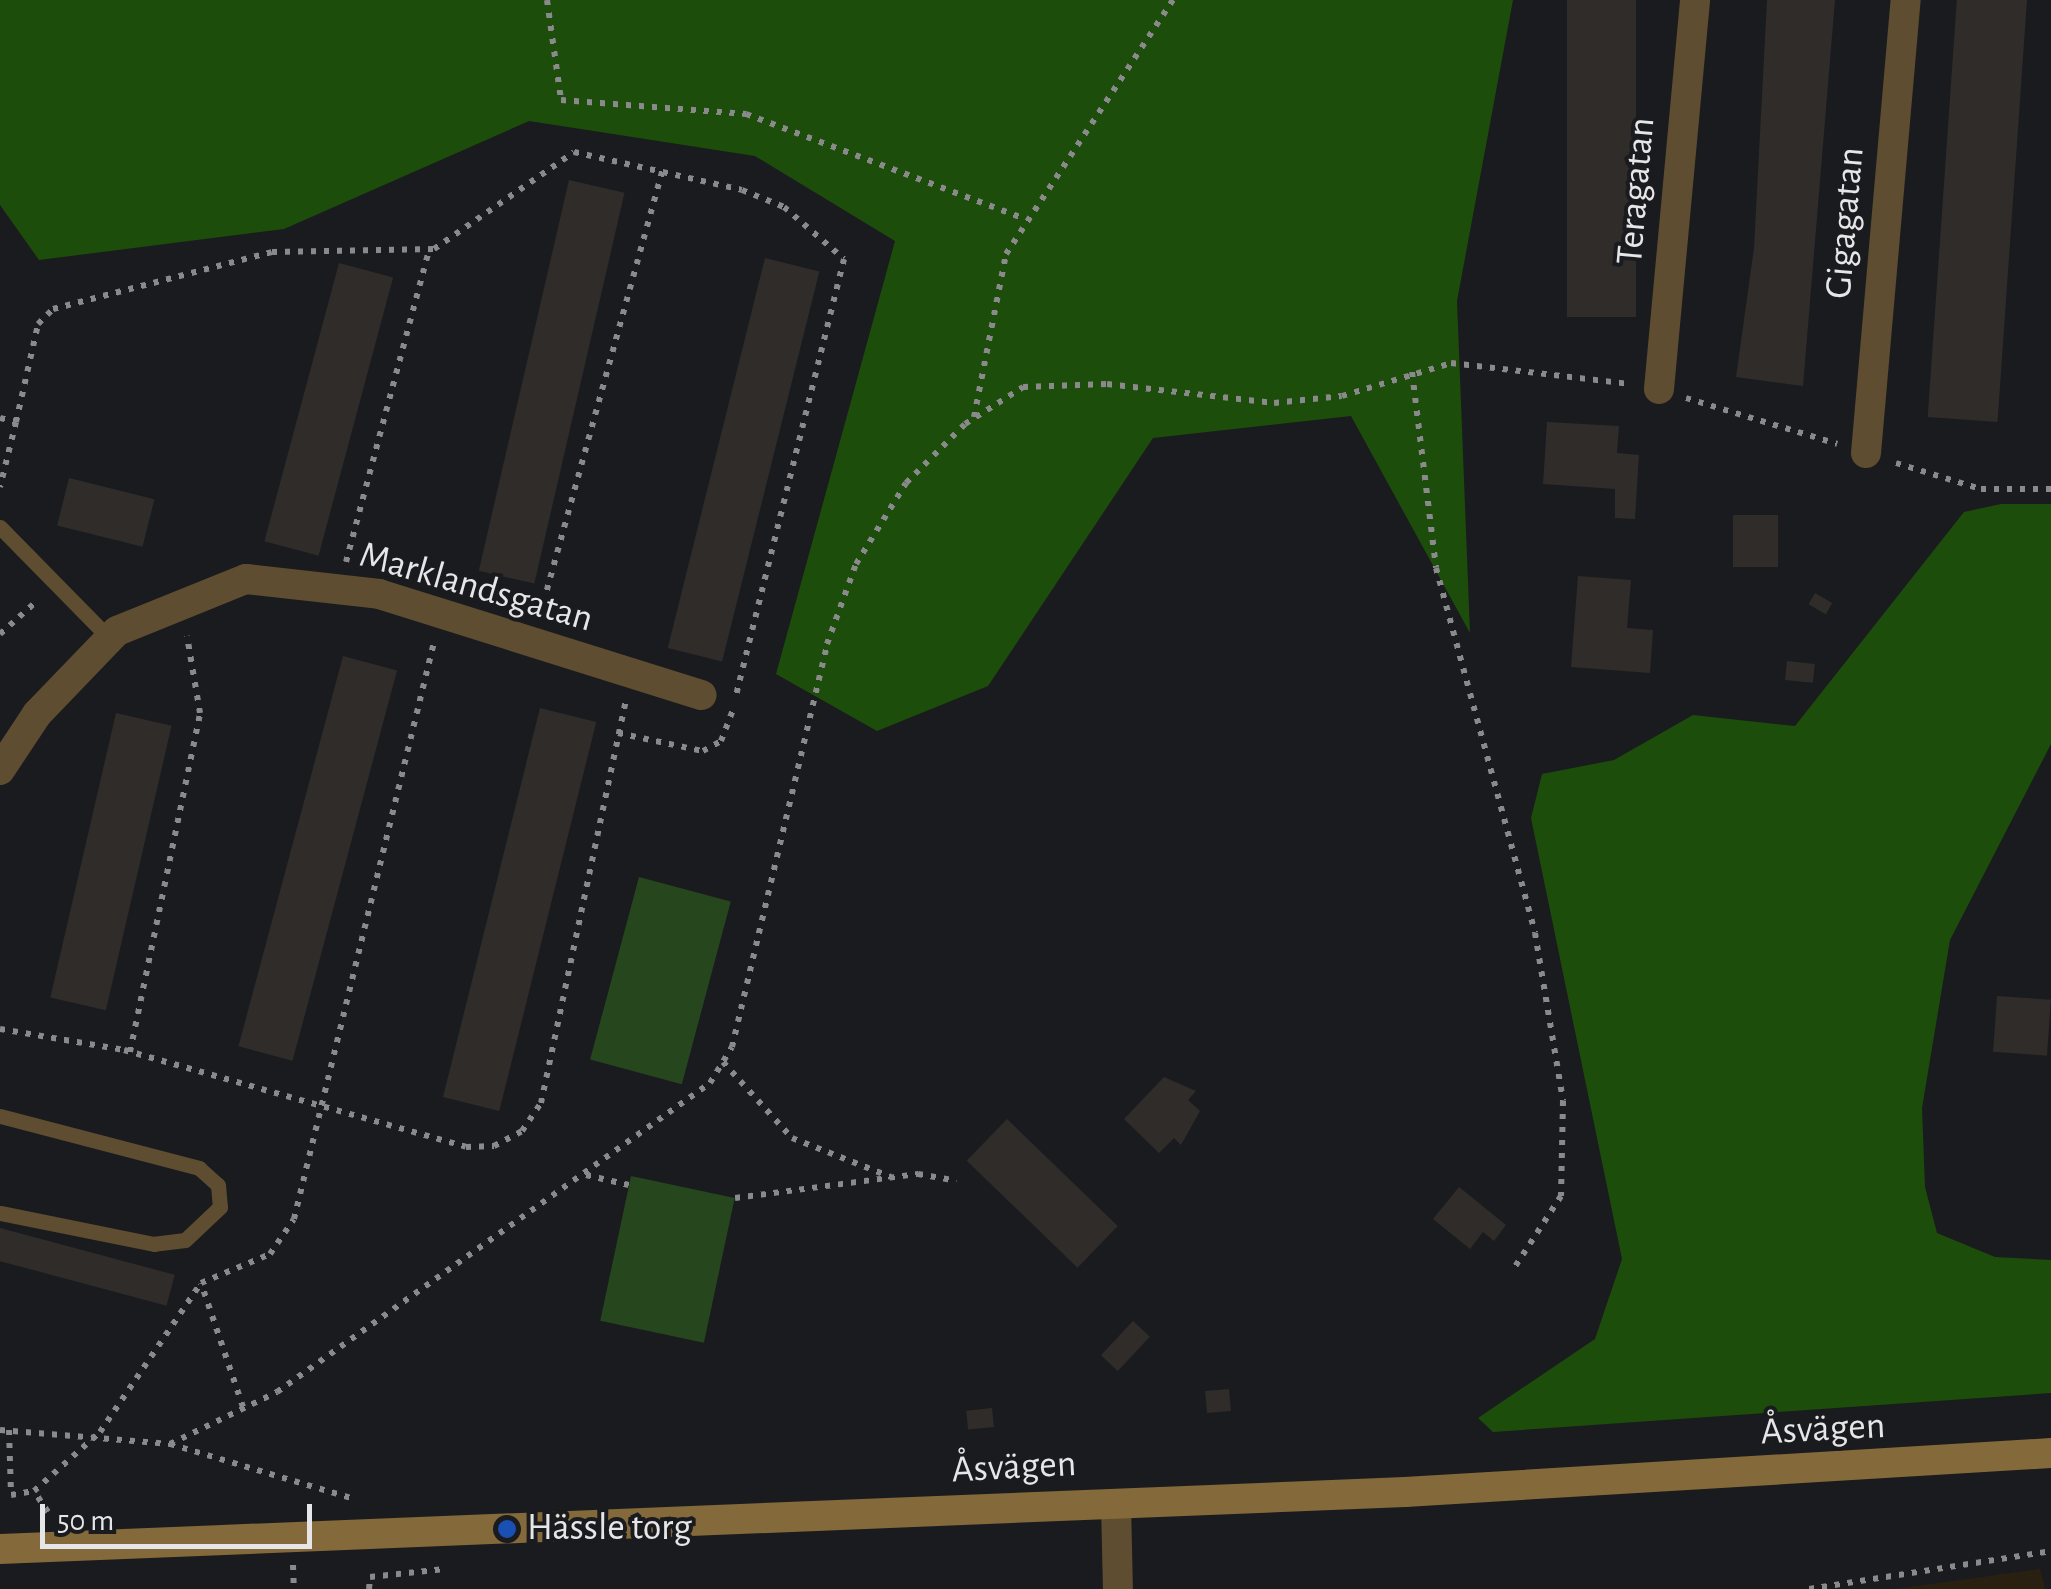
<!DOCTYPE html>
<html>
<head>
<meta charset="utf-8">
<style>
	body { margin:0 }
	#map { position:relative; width:2051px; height:1589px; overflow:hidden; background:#1a1b1e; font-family:"Alegreya Sans",sans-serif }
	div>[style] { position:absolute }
	.education>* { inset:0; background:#2a2011 }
	.green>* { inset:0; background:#26461d; transform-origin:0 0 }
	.forest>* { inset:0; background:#1d4d0b }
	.building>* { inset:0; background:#302c2a; transform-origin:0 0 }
	.path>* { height:6px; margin-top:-3px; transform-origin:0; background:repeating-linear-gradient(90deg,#8a8a8d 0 5px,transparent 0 13px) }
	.lane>* { height:15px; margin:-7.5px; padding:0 7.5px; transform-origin:7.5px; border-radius:7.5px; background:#5e4d30 }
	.street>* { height:30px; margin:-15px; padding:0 15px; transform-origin:15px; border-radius:15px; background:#5e4d30 }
	.secondary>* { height:30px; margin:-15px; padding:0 15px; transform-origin:15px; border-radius:15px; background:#84693a }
	.dots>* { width:28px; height:28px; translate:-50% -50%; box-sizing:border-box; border:5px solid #1a1b1e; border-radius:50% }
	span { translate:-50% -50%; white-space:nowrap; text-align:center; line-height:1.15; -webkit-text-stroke:8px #1a1b1e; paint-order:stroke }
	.street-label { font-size:38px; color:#e6e6e8 }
	.poi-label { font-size:38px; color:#e6e6e8 }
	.left { translate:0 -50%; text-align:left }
	.scale { position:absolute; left:40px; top:1504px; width:272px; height:45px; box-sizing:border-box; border:5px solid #e6e6e8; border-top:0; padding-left:12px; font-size:30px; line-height:35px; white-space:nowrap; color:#e6e6e8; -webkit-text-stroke:8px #1a1b1e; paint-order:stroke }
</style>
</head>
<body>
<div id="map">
	<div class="education">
		<i style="clip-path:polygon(2040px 1569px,2045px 1589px,1895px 1589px)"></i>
	</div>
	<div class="green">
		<i style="left:639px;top:877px;width:95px;height:189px;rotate:15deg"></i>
		<i style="left:631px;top:1176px;width:106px;height:148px;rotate:12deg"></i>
	</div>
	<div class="forest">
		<i style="clip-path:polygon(0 0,1513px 0,1457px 301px,1470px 633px,1351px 416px,1153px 438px,988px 686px,877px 731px,776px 674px,895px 241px,755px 156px,529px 121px,284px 229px,39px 260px,0 205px)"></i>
		<i style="clip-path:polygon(2001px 504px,2051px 504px,2051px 744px,1950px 940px,1922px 1108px,1925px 1187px,1937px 1233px,1995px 1257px,2051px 1260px,2051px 1393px,1493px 1432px,1478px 1418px,1595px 1339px,1622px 1259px,1531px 818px,1542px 774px,1614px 760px,1693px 715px,1795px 726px,1964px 512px)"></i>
	</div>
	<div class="building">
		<i style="left:1567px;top:0;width:69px;height:317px"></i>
		<i style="clip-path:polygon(1767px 0,1835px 0,1803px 386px,1736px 377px,1754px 248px)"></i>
		<i style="left:2027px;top:0;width:423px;height:70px;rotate:94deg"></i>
		<i style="left:569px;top:180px;width:57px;height:401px;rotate:13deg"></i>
		<i style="left:765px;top:258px;width:56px;height:402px;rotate:14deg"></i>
		<i style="left:339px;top:263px;width:56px;height:288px;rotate:15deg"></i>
		<i style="clip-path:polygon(1547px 422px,1619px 426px,1617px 453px,1639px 455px,1635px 519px,1615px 518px,1615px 489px,1543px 484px)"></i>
		<i style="left:69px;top:478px;width:88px;height:49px;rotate:14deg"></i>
		<i style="left:1733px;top:515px;width:45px;height:52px"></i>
		<i style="clip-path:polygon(1578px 576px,1631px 580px,1627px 628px,1653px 630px,1650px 673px,1571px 667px)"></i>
		<i style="left:1815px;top:593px;width:20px;height:13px;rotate:30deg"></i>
		<i style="left:343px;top:656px;width:56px;height:404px;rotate:15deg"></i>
		<i style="left:1787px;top:661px;width:28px;height:19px;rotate:6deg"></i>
		<i style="left:540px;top:708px;width:58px;height:401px;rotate:14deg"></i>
		<i style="left:116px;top:713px;width:57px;height:292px;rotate:13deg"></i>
		<i style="left:1997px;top:996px;width:54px;height:56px;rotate:4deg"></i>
		<i style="clip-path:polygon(1164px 1077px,1196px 1091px,1188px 1100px,1200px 1111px,1181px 1145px,1174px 1138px,1159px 1153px,1124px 1119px)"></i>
		<i style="left:1007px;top:1119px;width:154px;height:58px;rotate:44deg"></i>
		<i style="clip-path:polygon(1459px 1187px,1506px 1225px,1494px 1241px,1483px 1232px,1470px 1249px,1433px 1219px)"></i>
		<i style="left:0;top:1228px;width:181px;height:32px;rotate:15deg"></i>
		<i style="left:1133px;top:1321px;width:23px;height:47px;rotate:43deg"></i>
		<i style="left:1229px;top:1389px;width:22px;height:24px;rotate:85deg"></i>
		<i style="left:992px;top:1408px;width:19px;height:26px;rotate:84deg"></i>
	</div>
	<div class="path">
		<i style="left:547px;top:0;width:101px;rotate:82deg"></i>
		<i style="left:561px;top:100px;width:186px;rotate:4.3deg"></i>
		<i style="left:746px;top:114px;width:298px;rotate:20.6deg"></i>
		<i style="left:1412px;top:372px;width:197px;rotate:83deg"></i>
		<i style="left:1436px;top:568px;width:378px;rotate:74.8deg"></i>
		<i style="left:1535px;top:933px;width:170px;rotate:80.5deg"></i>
		<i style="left:1563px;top:1101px;width:95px;rotate:91.2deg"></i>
		<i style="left:1561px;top:1196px;width:86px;rotate:123.1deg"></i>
		<i style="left:1686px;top:398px;width:158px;rotate:16.9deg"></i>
		<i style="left:974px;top:417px;width:166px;rotate:-78.9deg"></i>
		<i style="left:1006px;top:254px;width:304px;rotate:-56.7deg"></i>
		<i style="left:0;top:418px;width:16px;rotate:14deg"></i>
		<i style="left:16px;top:422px;width:67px;rotate:103.8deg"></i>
		<i style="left:16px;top:422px;width:100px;rotate:-77.3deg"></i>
		<i style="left:38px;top:324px;width:21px;rotate:-45deg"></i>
		<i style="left:53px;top:309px;width:226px;rotate:-14.6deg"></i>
		<i style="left:272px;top:252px;width:162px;rotate:-1.1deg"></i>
		<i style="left:434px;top:249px;width:170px;rotate:-34.7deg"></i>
		<i style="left:574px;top:152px;width:172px;rotate:12.7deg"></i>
		<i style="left:742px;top:190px;width:45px;rotate:22deg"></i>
		<i style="left:784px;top:207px;width:79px;rotate:40.9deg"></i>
		<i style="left:844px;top:259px;width:451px;rotate:103.9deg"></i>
		<i style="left:1896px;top:463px;width:89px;rotate:17deg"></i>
		<i style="left:1981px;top:489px;width:70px"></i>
		<i style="left:346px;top:562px;width:324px;rotate:-75.1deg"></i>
		<i style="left:540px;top:615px;width:464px;rotate:-74.6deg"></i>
		<i style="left:0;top:634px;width:51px;rotate:-41.8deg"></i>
		<i style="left:618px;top:733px;width:87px;rotate:12deg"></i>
		<i style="left:703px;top:751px;width:21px;rotate:-29deg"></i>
		<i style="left:721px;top:741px;width:33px;rotate:-69deg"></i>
		<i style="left:0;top:1029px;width:126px;rotate:9.6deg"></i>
		<i style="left:124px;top:1050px;width:355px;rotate:15.8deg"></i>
		<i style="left:466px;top:1147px;width:28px;rotate:-2deg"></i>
		<i style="left:494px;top:1146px;width:32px;rotate:-28deg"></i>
		<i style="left:522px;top:1131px;width:34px;rotate:-56deg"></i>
		<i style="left:541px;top:1103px;width:409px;rotate:-78.1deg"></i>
		<i style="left:130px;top:1052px;width:346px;rotate:-78.3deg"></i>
		<i style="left:200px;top:713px;width:78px;rotate:-99.6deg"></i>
		<i style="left:723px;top:1062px;width:103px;rotate:47.8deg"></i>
		<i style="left:792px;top:1138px;width:106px;rotate:21.5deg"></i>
		<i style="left:586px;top:1175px;width:44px;rotate:13.1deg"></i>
		<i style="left:735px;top:1198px;width:185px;rotate:-7.5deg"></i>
		<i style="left:918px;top:1174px;width:39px;rotate:10deg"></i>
		<i style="left:243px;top:1407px;width:131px;rotate:-108.7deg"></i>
		<i style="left:201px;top:1283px;width:75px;rotate:-22.8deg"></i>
		<i style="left:270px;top:1254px;width:42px;rotate:-55.6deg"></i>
		<i style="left:294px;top:1219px;width:594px;rotate:-76.36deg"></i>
		<i style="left:0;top:1430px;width:171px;rotate:4.7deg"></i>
		<i style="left:170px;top:1444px;width:192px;rotate:16.6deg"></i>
		<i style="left:9px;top:1430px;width:65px;rotate:88.2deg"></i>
		<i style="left:11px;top:1495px;width:23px;rotate:-10deg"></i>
		<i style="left:170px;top:1444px;width:119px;rotate:-25.9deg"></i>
		<i style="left:277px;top:1392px;width:532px;rotate:-35.51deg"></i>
		<i style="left:710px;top:1083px;width:42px;rotate:-58.6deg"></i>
		<i style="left:732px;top:1047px;width:414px;rotate:-76.7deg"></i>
		<i style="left:827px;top:644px;width:85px;rotate:-70.1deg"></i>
		<i style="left:856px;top:564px;width:95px;rotate:-58.3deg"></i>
		<i style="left:906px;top:483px;width:83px;rotate:-45deg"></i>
		<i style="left:965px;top:424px;width:69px;rotate:-32.5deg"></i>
		<i style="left:1023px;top:387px;width:84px;rotate:-2deg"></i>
		<i style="left:1107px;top:384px;width:168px;rotate:6.5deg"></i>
		<i style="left:1274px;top:403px;width:68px;rotate:-5.9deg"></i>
		<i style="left:1342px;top:396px;width:114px;rotate:-16.8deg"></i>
		<i style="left:1451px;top:363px;width:181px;rotate:6.7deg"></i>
		<i style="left:48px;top:1512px;width:25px;rotate:-124deg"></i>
		<i style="left:34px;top:1491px;width:89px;rotate:-41.8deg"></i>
		<i style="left:100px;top:1432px;width:180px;rotate:-55.9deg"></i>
		<i style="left:293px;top:1565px;width:24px;rotate:88deg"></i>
		<i style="left:369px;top:1589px;width:12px;rotate:-85deg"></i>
		<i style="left:370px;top:1577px;width:75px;rotate:-6.1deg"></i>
		<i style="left:1809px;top:1589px;width:245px;rotate:-8.9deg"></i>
	</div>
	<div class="lane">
		<i style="left:0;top:527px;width:157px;rotate:45.5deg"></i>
		<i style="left:0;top:1116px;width:206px;rotate:14.6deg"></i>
		<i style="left:199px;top:1168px;width:25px;rotate:42deg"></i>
		<i style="left:218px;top:1185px;width:22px;rotate:85deg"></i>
		<i style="left:220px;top:1207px;width:48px;rotate:136.7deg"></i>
		<i style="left:185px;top:1240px;width:31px;rotate:173deg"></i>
		<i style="left:154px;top:1244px;width:157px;rotate:-168.6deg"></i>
	</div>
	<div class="street">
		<i style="left:1659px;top:389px;width:391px;rotate:-84.7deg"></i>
		<i style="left:1866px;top:453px;width:455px;rotate:-85deg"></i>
		<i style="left:0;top:770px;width:67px;rotate:-56.5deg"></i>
		<i style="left:37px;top:714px;width:115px;rotate:-46.1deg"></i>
		<i style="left:117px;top:631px;width:139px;rotate:-22deg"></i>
		<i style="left:246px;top:579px;width:134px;rotate:6.4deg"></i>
		<i style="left:379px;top:594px;width:338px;rotate:17.4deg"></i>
		<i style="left:1116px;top:1504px;width:85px;rotate:88.7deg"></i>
	</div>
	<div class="secondary">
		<i style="left:0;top:1549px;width:1406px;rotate:-2.32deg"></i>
		<i style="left:1405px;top:1492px;width:647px;rotate:-3.45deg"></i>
	</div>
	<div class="dots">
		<i style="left:507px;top:1529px;background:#1a4fb4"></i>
	</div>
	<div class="street-label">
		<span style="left:1637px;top:191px;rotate:-85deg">Teragatan</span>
		<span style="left:1846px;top:223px;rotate:-85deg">Gigagatan</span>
		<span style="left:476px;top:588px;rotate:16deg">Marklandsgatan</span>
		<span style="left:1823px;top:1430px;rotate:-3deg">Åsvägen</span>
		<span style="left:1014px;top:1468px;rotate:-3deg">Åsvägen</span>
	</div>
	<div class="poi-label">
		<span class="left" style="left:527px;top:1529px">Hässle torg</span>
	</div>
	<div class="scale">50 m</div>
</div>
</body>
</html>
